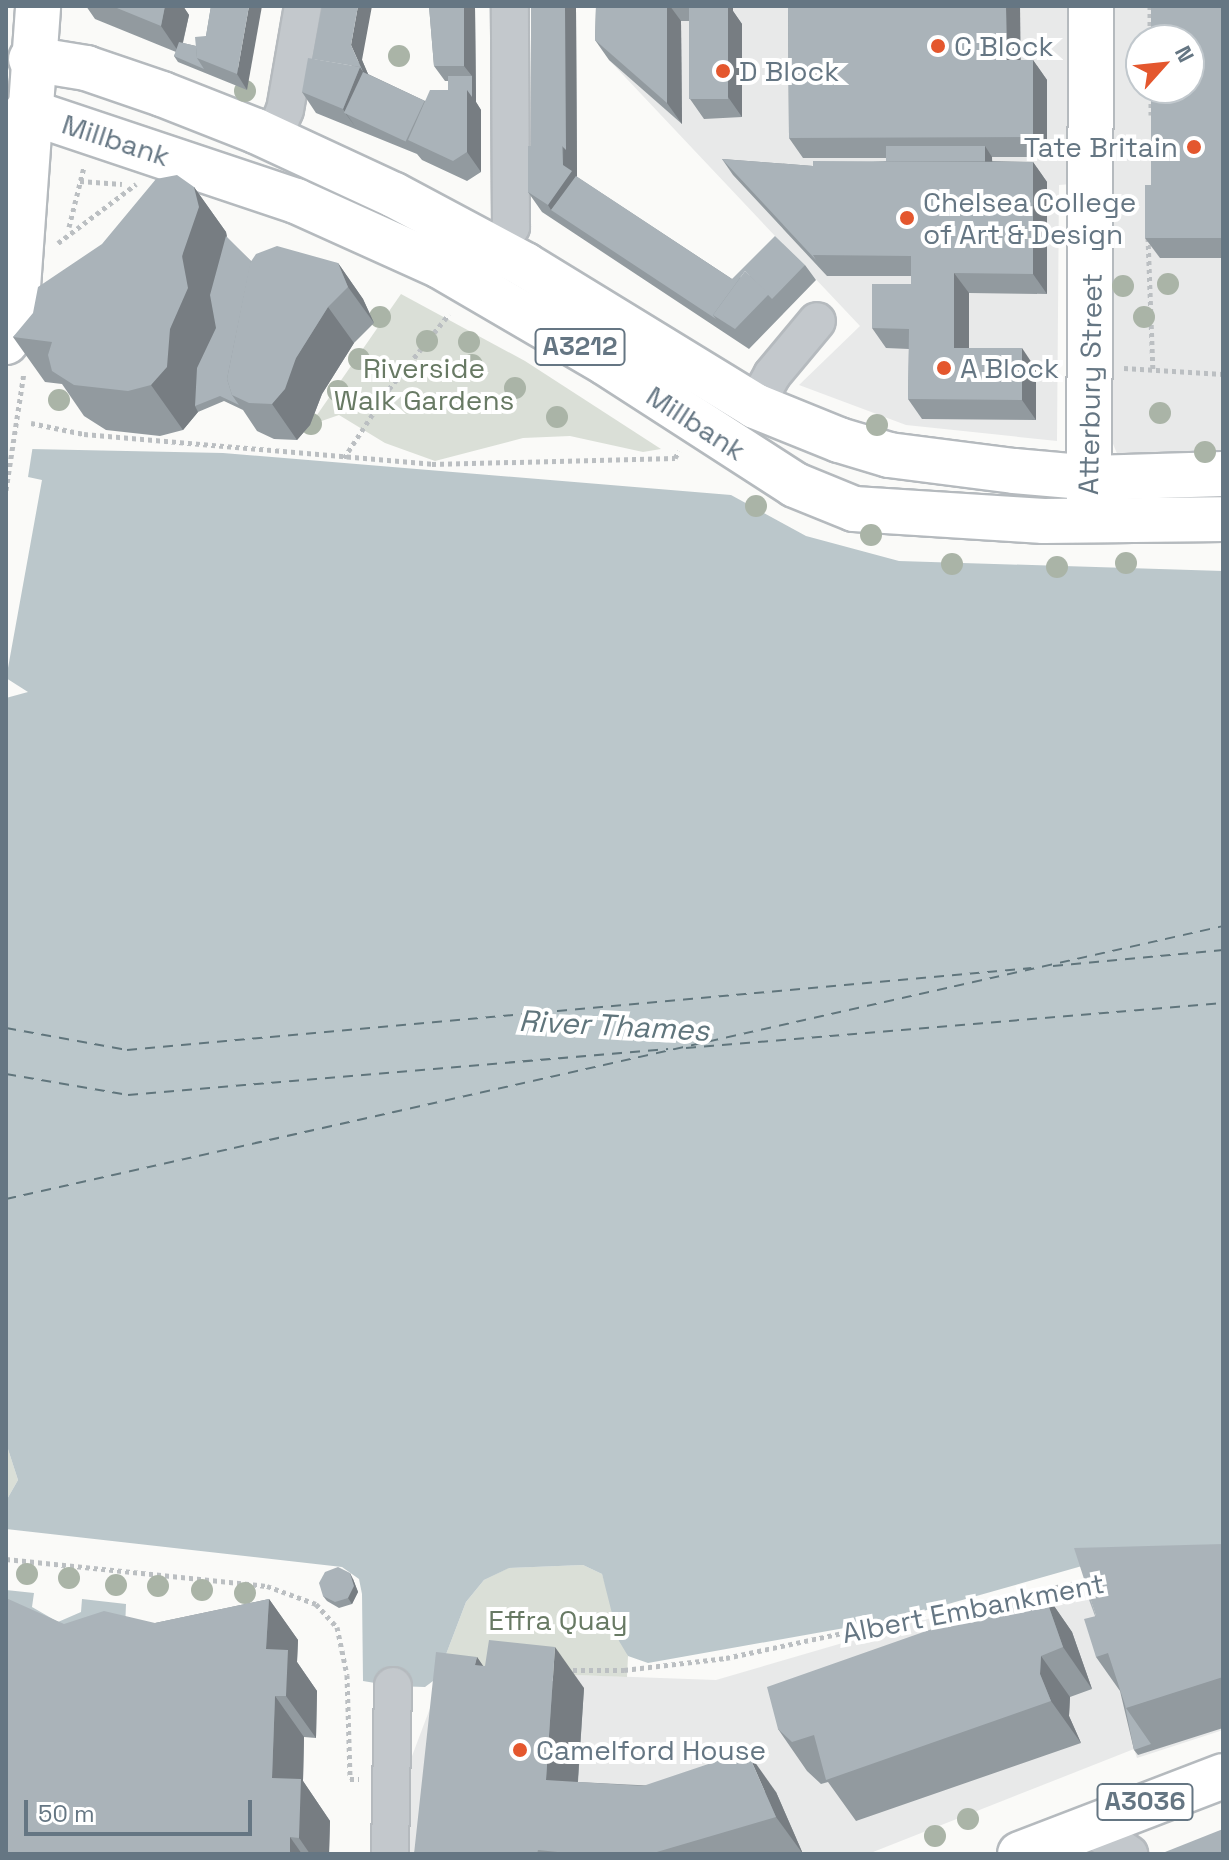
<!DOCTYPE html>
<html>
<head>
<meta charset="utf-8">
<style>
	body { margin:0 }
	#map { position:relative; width:1229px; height:1860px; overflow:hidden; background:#fafaf8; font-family:"Space Grotesk",sans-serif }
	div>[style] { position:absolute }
	.built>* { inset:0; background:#e8e9e9 }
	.green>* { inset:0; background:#dadfd7 }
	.water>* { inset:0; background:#bbc7cb }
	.pier>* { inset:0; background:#fafaf8 }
	.ferry>* { height:2px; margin-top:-1px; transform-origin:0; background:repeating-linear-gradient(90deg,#60757c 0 10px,transparent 0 18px) }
	.path>* { height:5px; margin-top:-2.5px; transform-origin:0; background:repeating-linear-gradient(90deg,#bbbfc2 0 4px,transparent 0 8px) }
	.roads { filter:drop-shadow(2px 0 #b5babe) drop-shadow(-2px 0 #b5babe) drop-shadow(0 2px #b5babe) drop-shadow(0 -2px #b5babe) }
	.minor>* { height:36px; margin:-18px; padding:0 18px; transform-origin:18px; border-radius:18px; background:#c3c8cc }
	.major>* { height:44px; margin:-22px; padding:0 22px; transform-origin:22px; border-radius:22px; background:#fff }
	.highway>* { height:44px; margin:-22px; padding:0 22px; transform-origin:22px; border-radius:22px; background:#fff }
	.trees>* { width:22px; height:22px; margin:-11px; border-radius:50%; background:#aab4a7 }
	.wall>* { inset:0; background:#929a9f }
	.shaded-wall>* { inset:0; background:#777d82 }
	.building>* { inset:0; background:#aab3b9; transform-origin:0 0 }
	.dots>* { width:22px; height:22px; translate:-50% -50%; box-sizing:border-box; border:4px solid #fff; border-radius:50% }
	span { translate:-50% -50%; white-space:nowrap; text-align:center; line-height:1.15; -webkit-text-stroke:8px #fff; paint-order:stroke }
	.shield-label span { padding:2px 6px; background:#fff; border:2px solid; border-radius:6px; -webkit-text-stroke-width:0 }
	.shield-label { font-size:26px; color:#657683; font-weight:700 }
	.poi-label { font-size:28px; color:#657683 }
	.left { translate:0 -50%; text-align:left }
	.right { translate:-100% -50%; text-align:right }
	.street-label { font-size:28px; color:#657683 }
	.park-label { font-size:28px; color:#687a64 }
	.water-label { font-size:30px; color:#60757c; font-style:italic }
	.frame { position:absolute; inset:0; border:8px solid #657683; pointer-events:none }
	.north { position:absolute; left:1125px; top:24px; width:80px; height:80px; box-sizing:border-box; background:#fff; border:2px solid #c1c8cd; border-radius:50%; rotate:63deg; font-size:22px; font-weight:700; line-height:32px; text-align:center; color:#657683 }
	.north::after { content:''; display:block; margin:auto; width:28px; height:36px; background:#e4572e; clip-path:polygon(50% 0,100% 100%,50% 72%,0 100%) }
	.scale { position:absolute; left:24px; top:1800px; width:228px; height:36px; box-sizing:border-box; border:4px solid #657683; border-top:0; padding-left:10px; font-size:24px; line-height:28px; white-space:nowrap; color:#657683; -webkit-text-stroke:6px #fff; paint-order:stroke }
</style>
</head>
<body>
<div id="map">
	<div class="built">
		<i style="clip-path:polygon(610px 6px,1076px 6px,1072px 184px,1059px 185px,1057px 441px,906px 425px,799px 385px,860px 326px,609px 60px)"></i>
		<i style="clip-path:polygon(evenodd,1106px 6px,1223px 6px,1223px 458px,1118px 456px,1102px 417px,1106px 6px,1141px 40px,1189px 40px,1189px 88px,1141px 88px,1141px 40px)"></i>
		<i style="clip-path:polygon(1223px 1577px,1223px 1730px,1137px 1758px,1134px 1749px,868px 1854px,398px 1854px,400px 1788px,435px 1695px,522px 1673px,716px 1680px,918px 1621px,1085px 1586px)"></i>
	</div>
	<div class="green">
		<i style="clip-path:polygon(401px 294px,525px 361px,661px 449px,643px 452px,570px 436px,523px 438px,435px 461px,385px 443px,339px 415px,310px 425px)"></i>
		<i style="clip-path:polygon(6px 1443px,18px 1480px,6px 1501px)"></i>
		<i style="clip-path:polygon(583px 1565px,602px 1574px,628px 1656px,627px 1677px,522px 1673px,437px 1678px,466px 1602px,484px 1580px,508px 1568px)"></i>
	</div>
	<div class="water">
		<i style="clip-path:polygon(30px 449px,223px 453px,731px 495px,806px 536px,899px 561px,1223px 571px,1223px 1574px,1082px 1566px,895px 1619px,648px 1663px,628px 1656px,619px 1641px,602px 1574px,583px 1565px,509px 1568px,484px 1580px,466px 1602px,437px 1678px,425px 1687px,393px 1686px,363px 1681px,362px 1594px,359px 1579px,342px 1567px,6px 1529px,6px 1501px,18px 1480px,6px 1443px,6px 698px,28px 692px,6px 678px,6px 504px,19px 507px)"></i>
		<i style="clip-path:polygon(6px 1590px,34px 1593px,32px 1607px,58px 1622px,81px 1612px,82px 1599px,126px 1604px,124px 1656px,6px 1627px)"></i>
	</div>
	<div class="pier">
		<i style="clip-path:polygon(29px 445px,33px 445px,28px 477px,42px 480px,6px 679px,6px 500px,17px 502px)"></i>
	</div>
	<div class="ferry">
		<i style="left:1053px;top:966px;width:171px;rotate:-5.4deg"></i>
		<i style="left:6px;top:1028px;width:123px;rotate:10.3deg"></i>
		<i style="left:127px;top:1050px;width:908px;rotate:-5.18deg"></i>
		<i style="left:686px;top:1048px;width:539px;rotate:-4.79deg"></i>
		<i style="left:6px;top:1074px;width:124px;rotate:9.8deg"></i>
		<i style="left:128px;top:1095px;width:542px;rotate:-4.87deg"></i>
		<i style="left:6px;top:1199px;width:1247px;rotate:-12.64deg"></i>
	</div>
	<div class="path">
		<i style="left:1150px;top:6px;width:34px;rotate:90deg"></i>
		<i style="left:1151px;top:88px;width:27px;rotate:90deg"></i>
		<i style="left:80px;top:181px;width:42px;rotate:4.1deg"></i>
		<i style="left:69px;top:227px;width:62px;rotate:-76deg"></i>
		<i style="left:1148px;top:237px;width:135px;rotate:87.9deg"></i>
		<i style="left:58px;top:243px;width:98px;rotate:-37.1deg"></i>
		<i style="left:1124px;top:368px;width:99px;rotate:3.5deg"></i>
		<i style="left:31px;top:423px;width:54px;rotate:11.7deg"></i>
		<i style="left:84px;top:434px;width:349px;rotate:4.9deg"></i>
		<i style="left:432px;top:464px;width:243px;rotate:-1.4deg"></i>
		<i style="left:675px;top:458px;width:8px;rotate:-60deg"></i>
		<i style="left:344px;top:458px;width:82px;rotate:-56.9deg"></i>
		<i style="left:389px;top:389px;width:96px;rotate:-51.3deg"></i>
		<i style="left:6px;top:490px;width:119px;rotate:-81.3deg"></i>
		<i style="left:6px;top:1559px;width:262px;rotate:5.9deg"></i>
		<i style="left:267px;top:1586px;width:52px;rotate:20.2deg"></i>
		<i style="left:316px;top:1604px;width:31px;rotate:48deg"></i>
		<i style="left:337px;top:1627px;width:49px;rotate:78.2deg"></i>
		<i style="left:347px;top:1675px;width:104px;rotate:88.3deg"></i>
		<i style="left:350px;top:1779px;width:9px"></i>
		<i style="left:565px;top:1670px;width:59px"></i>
		<i style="left:624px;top:1670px;width:103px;rotate:-6.7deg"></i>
		<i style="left:726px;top:1658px;width:372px;rotate:-12.1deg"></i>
	</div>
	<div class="roads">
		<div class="minor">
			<i style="left:273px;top:139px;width:31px;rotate:-68deg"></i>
			<i style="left:285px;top:110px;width:106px;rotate:-80.2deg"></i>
			<i style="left:496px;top:249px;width:27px;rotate:-56deg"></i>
			<i style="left:511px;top:227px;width:221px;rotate:-90.3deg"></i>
			<i style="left:755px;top:406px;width:35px;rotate:-61deg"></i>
			<i style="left:772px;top:375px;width:70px;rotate:-50.2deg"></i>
			<i style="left:1088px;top:1826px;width:50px;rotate:34.3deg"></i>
			<i style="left:390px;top:1854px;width:168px;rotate:-89deg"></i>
		</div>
		<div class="major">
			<i style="left:31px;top:59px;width:56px;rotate:9.3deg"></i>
			<i style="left:86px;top:68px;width:80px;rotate:18.9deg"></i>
			<i style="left:162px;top:94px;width:101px;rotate:21.5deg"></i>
			<i style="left:256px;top:131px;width:152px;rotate:24.9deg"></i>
			<i style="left:394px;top:195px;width:149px;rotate:28.1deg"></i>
			<i style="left:525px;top:265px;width:270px;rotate:31.5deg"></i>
			<i style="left:755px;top:406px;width:91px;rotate:22deg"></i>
			<i style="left:839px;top:440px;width:52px;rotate:16.7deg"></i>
			<i style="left:889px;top:455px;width:126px;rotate:7.3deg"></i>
			<i style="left:1014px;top:471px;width:78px;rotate:5.1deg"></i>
			<i style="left:1092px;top:478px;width:131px;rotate:-1.7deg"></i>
			<i style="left:27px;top:111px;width:284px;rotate:18.5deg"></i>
			<i style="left:296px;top:201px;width:158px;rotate:24.3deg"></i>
			<i style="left:440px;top:266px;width:192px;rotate:30.3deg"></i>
			<i style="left:606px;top:363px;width:225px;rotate:32.8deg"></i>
			<i style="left:795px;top:485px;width:64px;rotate:22.1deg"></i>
			<i style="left:854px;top:509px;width:190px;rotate:3.6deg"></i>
			<i style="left:1044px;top:521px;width:179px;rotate:-0.6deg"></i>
			<i style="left:1089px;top:507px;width:501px;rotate:-89.77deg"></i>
			<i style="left:1020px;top:1854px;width:217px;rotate:-21deg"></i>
		</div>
		<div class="highway">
			<i style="left:6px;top:342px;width:16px;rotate:-55deg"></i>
			<i style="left:15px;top:329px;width:324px;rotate:-85.9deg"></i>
		</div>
	</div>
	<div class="trees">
		<i style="left:399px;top:56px"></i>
		<i style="left:245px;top:91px"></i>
		<i style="left:1168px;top:284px"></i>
		<i style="left:1123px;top:286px"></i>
		<i style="left:380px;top:317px"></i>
		<i style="left:1144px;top:317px"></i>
		<i style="left:427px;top:341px"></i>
		<i style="left:469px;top:342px"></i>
		<i style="left:359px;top:359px"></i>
		<i style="left:472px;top:365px"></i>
		<i style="left:515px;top:388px"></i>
		<i style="left:338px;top:391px"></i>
		<i style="left:59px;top:400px"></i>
		<i style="left:1160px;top:413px"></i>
		<i style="left:557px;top:417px"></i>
		<i style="left:311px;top:424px"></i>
		<i style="left:877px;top:425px"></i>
		<i style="left:1205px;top:452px"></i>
		<i style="left:756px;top:506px"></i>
		<i style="left:871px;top:535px"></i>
		<i style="left:1126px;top:563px"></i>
		<i style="left:952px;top:564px"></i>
		<i style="left:1057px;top:567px"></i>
		<i style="left:27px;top:1574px"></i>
		<i style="left:69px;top:1578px"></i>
		<i style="left:116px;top:1585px"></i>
		<i style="left:158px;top:1586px"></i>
		<i style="left:202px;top:1590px"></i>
		<i style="left:245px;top:1593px"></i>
		<i style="left:968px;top:1819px"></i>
		<i style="left:935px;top:1836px"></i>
	</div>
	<div class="wall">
		<i style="clip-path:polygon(86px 6px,183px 6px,189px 15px,183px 43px,196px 46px,206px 36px,211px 6px,247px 90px,178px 62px,174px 56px,176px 52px,95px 19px)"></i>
		<i style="clip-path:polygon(429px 6px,475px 6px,476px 102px,481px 110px,481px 172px,467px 181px,422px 160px,417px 154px,316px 113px,302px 92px,362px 60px,368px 74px,425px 101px,448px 90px,448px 81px,445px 81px,434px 66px)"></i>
		<i style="clip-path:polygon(576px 6px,577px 177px,732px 279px,805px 265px,816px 280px,749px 349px,542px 212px,528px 192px,531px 146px)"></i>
		<i style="clip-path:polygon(596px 6px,733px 6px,733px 11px,742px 24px,742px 117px,704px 119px,690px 99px,690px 21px,681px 21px,682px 124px,609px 60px,595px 40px)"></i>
		<i style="clip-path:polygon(788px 6px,1020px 6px,1020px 60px,1033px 60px,1047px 80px,1047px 157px,992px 157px,992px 161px,1033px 162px,1047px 182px,1047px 294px,969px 293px,969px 348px,1036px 369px,1036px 420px,922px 419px,908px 399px,909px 349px,886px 348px,872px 328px,911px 284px,911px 276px,827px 276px,733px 175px,722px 159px,813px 166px,886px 161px,886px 158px,803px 158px,789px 138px)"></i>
		<i style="clip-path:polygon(1223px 6px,1223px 258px,1160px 258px,1145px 238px,1151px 185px)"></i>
		<i style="clip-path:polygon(194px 187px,226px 232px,227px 238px,251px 261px,338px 263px,363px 299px,374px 323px,354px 343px,322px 394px,310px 425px,297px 440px,274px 439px,257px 431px,243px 410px,224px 401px,198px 412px,183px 430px,160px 436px,106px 430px,84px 416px,62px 384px,45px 382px,13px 337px)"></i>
		<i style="clip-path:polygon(1223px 1544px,1223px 1728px,1138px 1755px,1134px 1750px,1120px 1691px,1096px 1657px,1095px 1616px)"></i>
		<i style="clip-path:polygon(353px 1579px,358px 1592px,352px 1604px,339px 1608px,327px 1601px,323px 1596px)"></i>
		<i style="clip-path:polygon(1043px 1590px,1072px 1632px,1092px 1689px,1070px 1697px,1069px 1716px,1081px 1743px,856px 1821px,828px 1782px,821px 1784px,807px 1771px,778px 1729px)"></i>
		<i style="clip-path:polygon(269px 1599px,298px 1640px,297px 1662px,317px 1691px,316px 1738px,304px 1737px,303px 1781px,330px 1821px,329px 1854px,6px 1854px,64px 1624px,155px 1623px)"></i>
		<i style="clip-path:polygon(477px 1657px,483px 1666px,584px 1688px,578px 1782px,776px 1792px,803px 1854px,414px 1854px)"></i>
	</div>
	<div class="shaded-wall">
		<i style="clip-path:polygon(165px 6px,183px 6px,189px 15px,180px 54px,161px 26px)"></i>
		<i style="clip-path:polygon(249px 6px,262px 6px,247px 90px,237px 74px)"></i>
		<i style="clip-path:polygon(358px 6px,372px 6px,362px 60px,374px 88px,363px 72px,351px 45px)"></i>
		<i style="clip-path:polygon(464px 6px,475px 6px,476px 102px,481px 110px,481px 172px,467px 152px,467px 90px,472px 76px,464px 66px)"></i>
		<i style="clip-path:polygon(565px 6px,576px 6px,577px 177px,551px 210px,548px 205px,563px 165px)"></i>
		<i style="clip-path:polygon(667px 6px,670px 6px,681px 21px,682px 124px,667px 103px)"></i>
		<i style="clip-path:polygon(720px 6px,733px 6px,733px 11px,742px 24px,742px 117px,728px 97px)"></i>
		<i style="clip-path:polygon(1006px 6px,1020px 6px,1021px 80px,1007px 60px)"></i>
		<i style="clip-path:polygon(1033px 60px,1047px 80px,1047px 157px,1033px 137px)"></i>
		<i style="clip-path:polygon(360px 67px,374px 88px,346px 114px,357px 129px,343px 109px)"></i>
		<i style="clip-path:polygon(985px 146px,992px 157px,993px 182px,985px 171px)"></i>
		<i style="clip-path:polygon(1033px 162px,1047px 182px,1047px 294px,1033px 274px)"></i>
		<i style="clip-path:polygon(194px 187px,226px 232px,230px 252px,220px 333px,195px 406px,198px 412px,183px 430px,151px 385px,170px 329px)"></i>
		<i style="clip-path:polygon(338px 263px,363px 299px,374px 323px,348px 287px)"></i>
		<i style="clip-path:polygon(954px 273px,969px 293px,969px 368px,954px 348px)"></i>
		<i style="clip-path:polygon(328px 307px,354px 343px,322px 394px,310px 425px,297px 440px,272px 404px,296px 358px)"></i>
		<i style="clip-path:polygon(1022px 348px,1036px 369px,1036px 420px,1022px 400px)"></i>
		<i style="clip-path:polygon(350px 1573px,353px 1579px,358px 1592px,352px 1604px,348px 1598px)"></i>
		<i style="clip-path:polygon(1043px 1590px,1072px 1632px,1092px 1689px,1063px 1647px)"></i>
		<i style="clip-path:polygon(269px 1599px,298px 1640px,297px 1662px,317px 1691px,316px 1738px,286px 1696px,266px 1649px)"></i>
		<i style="clip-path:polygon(555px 1647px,584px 1688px,575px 1822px,546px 1780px)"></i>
		<i style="clip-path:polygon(1041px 1656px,1070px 1697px,1069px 1716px,1081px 1743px,1051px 1701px,1040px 1674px)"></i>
		<i style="clip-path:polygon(477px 1657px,506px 1699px,475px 1665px)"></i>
		<i style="clip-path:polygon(275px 1696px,304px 1737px,303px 1781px,330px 1821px,329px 1854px,310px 1854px,299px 1838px,272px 1778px)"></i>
		<i style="clip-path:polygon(747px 1751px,776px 1792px,803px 1854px,776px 1817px)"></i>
		<i style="clip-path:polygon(290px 1837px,302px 1854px,290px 1854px)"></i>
	</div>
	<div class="building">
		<i style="clip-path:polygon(112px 6px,165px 6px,161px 26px)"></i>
		<i style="clip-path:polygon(211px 6px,249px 6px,237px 74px,197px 58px,195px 37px,206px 36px)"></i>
		<i style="clip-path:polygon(322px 6px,358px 6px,351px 45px,363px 72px,360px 67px,312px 59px)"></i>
		<i style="clip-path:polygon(429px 6px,464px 6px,464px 66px,434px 66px)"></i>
		<i style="clip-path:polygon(531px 6px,565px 6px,566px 150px,562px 146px,531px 146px)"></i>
		<i style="clip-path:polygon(596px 6px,667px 6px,667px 103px,595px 40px)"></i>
		<i style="left:689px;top:6px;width:39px;height:93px"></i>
		<i style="clip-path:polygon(788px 6px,1006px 6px,1007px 60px,1033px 60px,1033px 137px,789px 138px)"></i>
		<i style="clip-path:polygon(1151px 6px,1223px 6px,1223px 238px,1145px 238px,1145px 185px,1151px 185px,1151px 88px,1189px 88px,1189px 40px,1151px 40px)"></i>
		<i style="clip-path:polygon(179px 42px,196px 46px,197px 58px,204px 69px,174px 56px)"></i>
		<i style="clip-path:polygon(308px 58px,360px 67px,343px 109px,302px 92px)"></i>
		<i style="left:363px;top:72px;width:68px;height:45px;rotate:25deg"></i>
		<i style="clip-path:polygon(448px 76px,472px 76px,472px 97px,467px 90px,448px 90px)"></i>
		<i style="clip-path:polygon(430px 90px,467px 90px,467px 152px,453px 161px,408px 140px)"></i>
		<i style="clip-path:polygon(528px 146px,562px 146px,563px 165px,572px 171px,548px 205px,528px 192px)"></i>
		<i style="left:985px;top:146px;width:15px;height:99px;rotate:90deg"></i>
		<i style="clip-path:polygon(722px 159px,813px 166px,813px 255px,816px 260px)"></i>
		<i style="clip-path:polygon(813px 161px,1033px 162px,1033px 274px,954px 273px,954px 348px,1022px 348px,1022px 400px,908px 399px,909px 329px,872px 328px,872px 284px,911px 284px,911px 256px,813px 255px)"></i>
		<i style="clip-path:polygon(177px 175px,194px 187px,199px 207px,182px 256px,188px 288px,170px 329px,167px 367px,151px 385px,128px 391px,74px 385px,52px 371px,48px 355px,52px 342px,13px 337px,33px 313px,38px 287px,102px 244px,156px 179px)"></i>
		<i style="clip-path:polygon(576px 176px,732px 279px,775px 236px,805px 265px,772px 299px,745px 271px,713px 315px,716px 319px,551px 210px)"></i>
		<i style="clip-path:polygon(226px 236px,251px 261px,227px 379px,232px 395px,239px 405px,220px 396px,195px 406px,197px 368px,216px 328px,210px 295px)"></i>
		<i style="clip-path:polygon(277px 246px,338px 263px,348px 287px,328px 307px,296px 358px,285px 389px,272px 404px,249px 403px,232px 395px,227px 379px,250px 263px,256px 254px)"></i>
		<i style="clip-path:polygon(745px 271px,769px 294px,735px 329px,713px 315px)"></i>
		<i style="clip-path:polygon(1223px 1544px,1223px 1677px,1126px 1708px,1108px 1653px,1096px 1657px,1084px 1619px,1096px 1616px,1074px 1548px)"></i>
		<i style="clip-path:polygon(338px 1567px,350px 1573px,354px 1586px,348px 1598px,335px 1602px,323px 1596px,319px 1583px,325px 1572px)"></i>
		<i style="clip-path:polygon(1043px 1590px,1063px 1647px,1041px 1656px,1040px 1674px,1051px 1701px,826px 1780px,814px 1735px,792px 1742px,778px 1729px,767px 1687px)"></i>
		<i style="clip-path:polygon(1088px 1597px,1090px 1597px,1096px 1616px,1095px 1616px)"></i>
		<i style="clip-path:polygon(6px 1598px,64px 1624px,104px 1611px,155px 1623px,269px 1599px,266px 1649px,288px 1650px,286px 1696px,275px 1696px,272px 1778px,301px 1779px,299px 1838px,290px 1837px,290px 1854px,6px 1854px)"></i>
		<i style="clip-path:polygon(489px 1640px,555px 1647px,546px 1780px,643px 1786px,747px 1751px,776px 1817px,650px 1854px,577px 1854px,538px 1850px,537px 1854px,414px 1854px,436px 1652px,477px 1657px,475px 1665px,485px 1666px)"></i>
		<i style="clip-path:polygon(1124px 1701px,1126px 1708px,1151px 1744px,1134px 1750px)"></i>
		<i style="clip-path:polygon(1223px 1829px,1223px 1854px,1160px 1854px)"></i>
	</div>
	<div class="dots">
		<i style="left:938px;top:46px;background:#e4572e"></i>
		<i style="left:723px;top:71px;background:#e4572e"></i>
		<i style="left:1194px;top:147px;background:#e4572e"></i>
		<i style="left:907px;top:218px;background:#e4572e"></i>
		<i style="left:944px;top:368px;background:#e4572e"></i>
		<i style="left:520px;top:1750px;background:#e4572e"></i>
	</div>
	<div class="shield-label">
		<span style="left:580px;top:347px">A3212</span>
		<span style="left:1145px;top:1802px">A3036</span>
	</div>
	<div class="poi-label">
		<span class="left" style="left:954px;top:46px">C Block</span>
		<span class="left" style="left:739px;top:71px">D Block</span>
		<span class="right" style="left:1178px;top:147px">Tate Britain</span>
		<span class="left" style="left:923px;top:218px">Chelsea College<br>of Art &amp; Design</span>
		<span class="left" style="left:960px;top:368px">A Block</span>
		<span class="left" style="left:536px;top:1750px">Camelford House</span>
	</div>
	<div class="street-label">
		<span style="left:116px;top:140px;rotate:18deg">Millbank</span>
		<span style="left:1090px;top:384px;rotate:-89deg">Atterbury Street</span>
		<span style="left:696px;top:423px;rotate:33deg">Millbank</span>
		<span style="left:973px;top:1608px;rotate:-11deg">Albert Embankment</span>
	</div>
	<div class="park-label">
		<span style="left:424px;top:384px">Riverside<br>Walk Gardens</span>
		<span style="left:558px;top:1620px">Effra Quay</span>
	</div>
	<div class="water-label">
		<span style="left:614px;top:1026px;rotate:3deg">River Thames</span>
	</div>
	<div class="frame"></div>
	<div class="north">N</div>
	<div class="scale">50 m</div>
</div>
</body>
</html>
